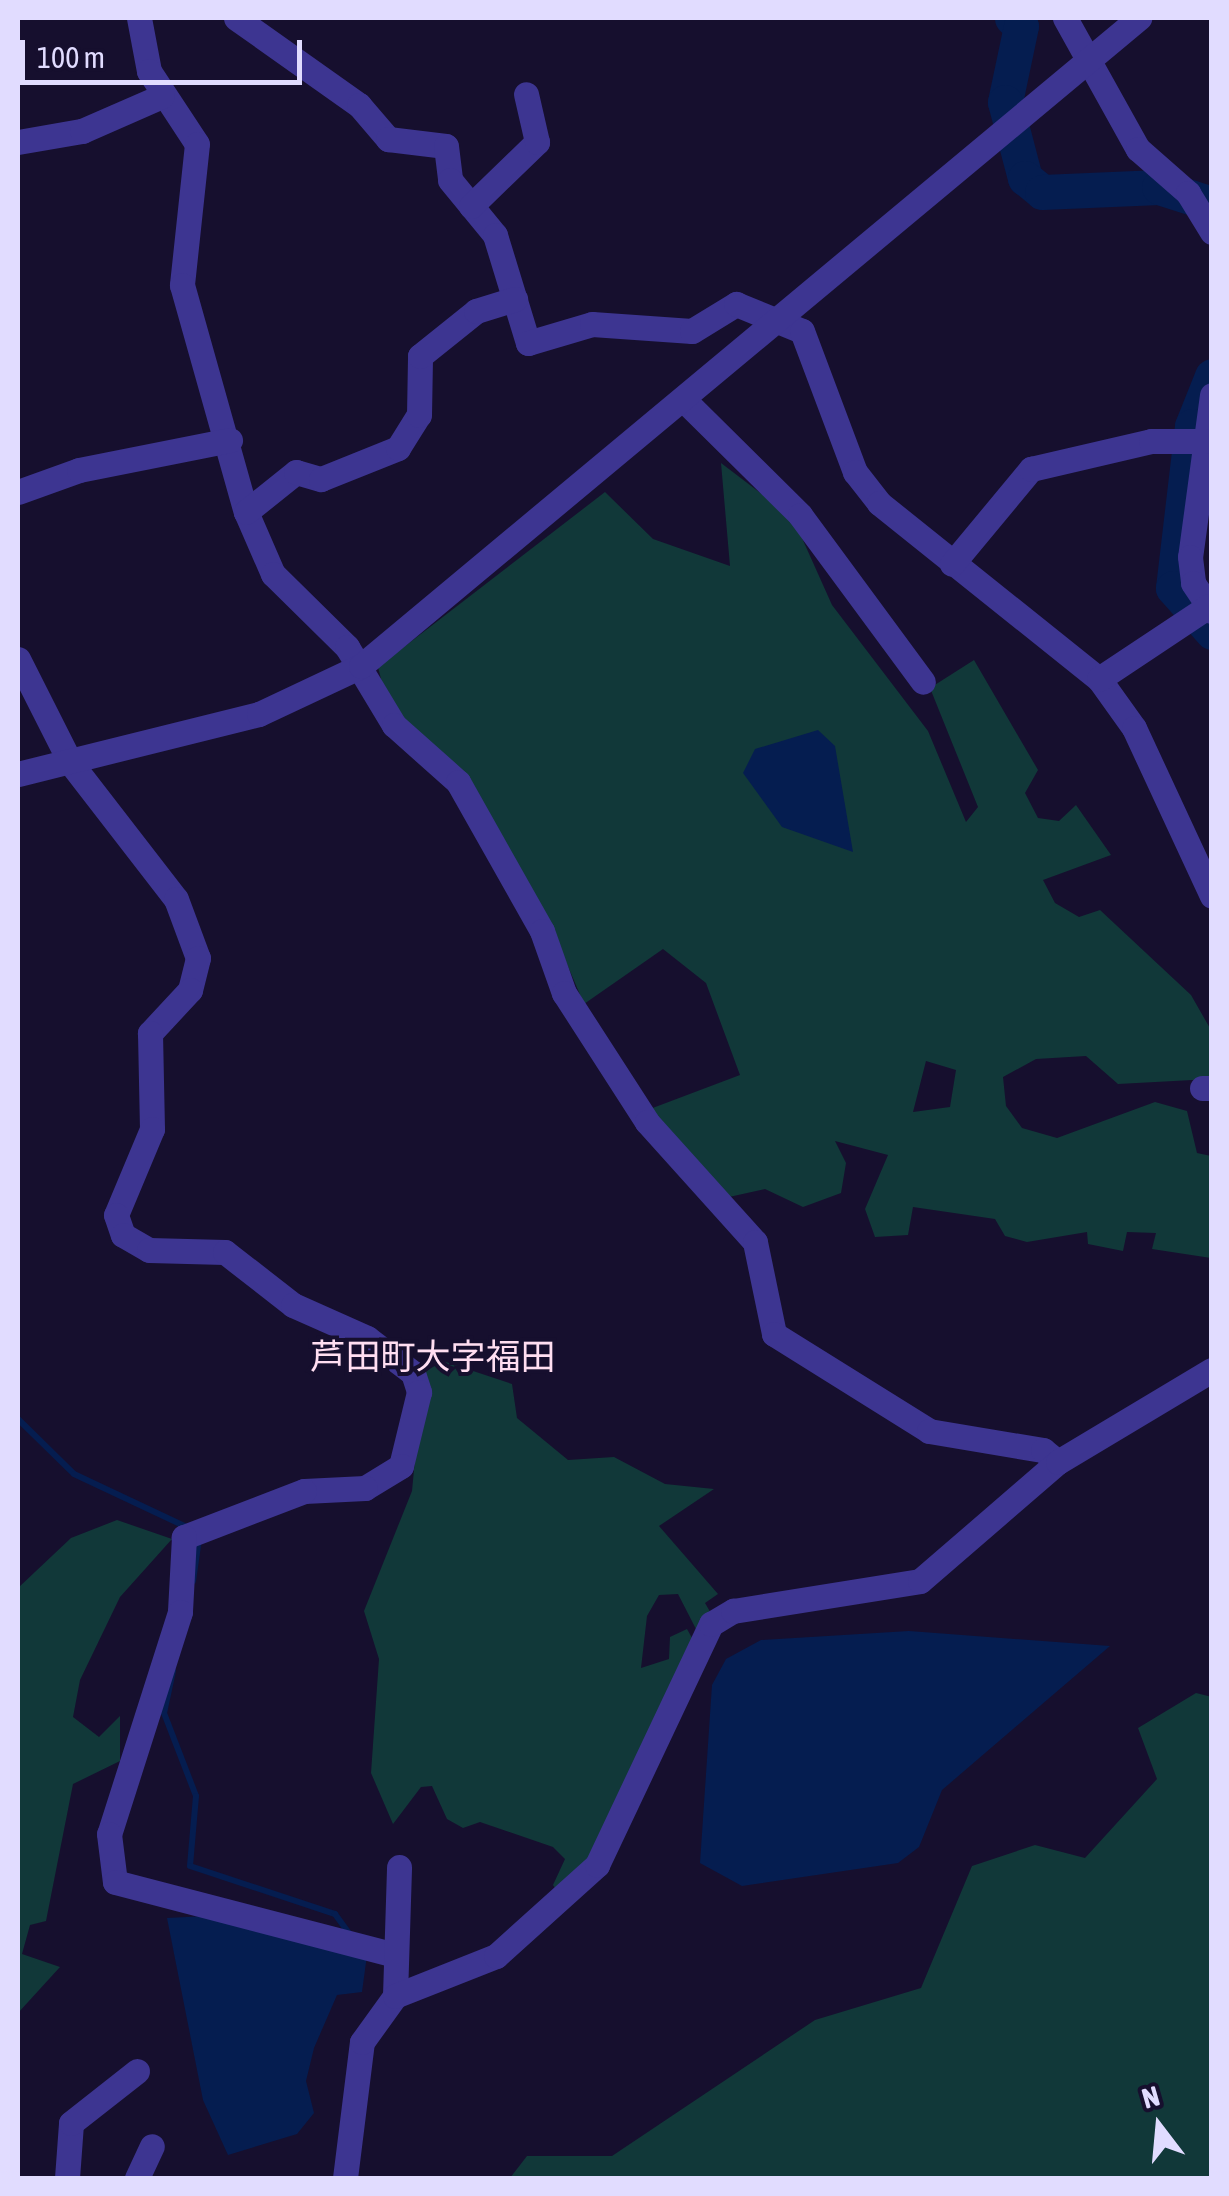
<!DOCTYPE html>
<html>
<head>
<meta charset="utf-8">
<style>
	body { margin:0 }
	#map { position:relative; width:1229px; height:2196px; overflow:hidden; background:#160f2e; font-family:"Asap Condensed","Noto Sans JP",sans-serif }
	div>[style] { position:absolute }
	.green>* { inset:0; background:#113839 }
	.water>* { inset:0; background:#051d50 }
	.stream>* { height:6px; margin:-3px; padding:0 3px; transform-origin:3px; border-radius:3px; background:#051d50 }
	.river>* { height:35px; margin:-17.5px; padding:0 17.5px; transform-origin:17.5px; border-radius:17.5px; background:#051d50 }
	.minor>* { height:25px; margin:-12.5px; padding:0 12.5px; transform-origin:12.5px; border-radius:12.5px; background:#3d3591 }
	span { translate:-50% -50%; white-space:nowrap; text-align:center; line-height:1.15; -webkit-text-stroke:8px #160f2e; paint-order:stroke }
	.quarter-label { font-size:35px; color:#ffdef1 }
	.frame { position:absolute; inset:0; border:20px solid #e1dcff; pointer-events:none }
	.north { position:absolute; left:1109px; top:2076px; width:100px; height:100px; -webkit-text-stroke:8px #160f2e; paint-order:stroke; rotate:344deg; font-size:28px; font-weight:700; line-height:40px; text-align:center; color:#e1dcff }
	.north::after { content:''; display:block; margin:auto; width:35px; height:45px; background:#e1dcff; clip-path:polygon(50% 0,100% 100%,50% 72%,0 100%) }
	.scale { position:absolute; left:20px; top:40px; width:282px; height:45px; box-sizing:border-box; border:5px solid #e1dcff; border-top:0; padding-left:12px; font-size:30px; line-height:35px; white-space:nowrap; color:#e1dcff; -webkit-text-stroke:8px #160f2e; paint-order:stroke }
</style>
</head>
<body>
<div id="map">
	<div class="green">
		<i style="clip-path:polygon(evenodd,721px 463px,793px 518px,832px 605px,928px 731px,966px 822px,978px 807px,930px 688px,974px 660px,1038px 770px,1025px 793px,1038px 818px,1059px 821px,1076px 805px,1111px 855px,1043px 880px,1055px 903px,1079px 917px,1100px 910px,1191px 995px,1211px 1030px,1211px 1079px,1118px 1084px,1086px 1056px,1036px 1059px,1003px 1077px,1006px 1106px,1022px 1128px,1057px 1138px,1155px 1102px,1187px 1111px,1197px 1153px,1211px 1156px,1211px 1258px,1152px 1249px,1156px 1233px,1127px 1232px,1123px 1251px,1088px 1244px,1087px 1232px,1027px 1242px,1005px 1236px,995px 1219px,913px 1207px,908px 1235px,875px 1237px,865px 1209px,888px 1155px,835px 1141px,846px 1163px,841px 1193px,803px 1207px,765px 1189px,729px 1197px,650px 1109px,740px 1075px,706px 983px,663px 949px,584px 1004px,555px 936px,388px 707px,378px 667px,605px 492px,653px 539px,730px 566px,721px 463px,926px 1061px,956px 1070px,950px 1107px,913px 1112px,926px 1061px)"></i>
		<i style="clip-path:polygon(443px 1361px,512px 1384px,517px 1418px,568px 1460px,614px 1457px,665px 1484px,714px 1489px,659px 1526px,718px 1594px,705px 1603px,712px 1615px,697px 1631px,678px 1594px,659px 1595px,647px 1616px,641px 1668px,669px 1659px,670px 1637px,687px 1629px,692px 1638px,596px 1851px,559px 1894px,553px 1885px,565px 1859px,553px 1847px,480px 1822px,463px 1828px,447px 1819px,432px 1786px,421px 1787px,393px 1824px,371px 1773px,379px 1659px,364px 1611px,412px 1491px,423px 1373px)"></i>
		<i style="clip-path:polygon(117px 1520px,172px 1539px,120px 1597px,80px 1680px,73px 1717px,99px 1737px,120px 1716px,120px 1761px,73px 1784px,46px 1921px,30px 1925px,22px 1954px,60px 1967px,18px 2013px,18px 1588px,71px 1538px)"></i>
		<i style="clip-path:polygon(1196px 1693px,1212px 1697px,1211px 2178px,510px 2178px,527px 2156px,612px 2156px,815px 2020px,921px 1988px,972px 1866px,1035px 1845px,1085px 1858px,1157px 1779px,1138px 1728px)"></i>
	</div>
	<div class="water">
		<i style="clip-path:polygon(818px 730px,835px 746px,853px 852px,782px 827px,743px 773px,755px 749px)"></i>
		<i style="clip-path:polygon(909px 1631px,1110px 1646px,942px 1790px,919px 1847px,898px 1863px,742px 1886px,700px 1863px,712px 1685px,726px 1659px,761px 1640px)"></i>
		<i style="clip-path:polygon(227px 1915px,367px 1955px,362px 1992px,337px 1995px,314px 2048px,306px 2081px,314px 2113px,297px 2134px,228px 2155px,203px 2100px,167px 1918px)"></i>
	</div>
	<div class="stream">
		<i style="left:18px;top:1419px;width:78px;rotate:44.5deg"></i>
		<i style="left:74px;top:1474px;width:129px;rotate:25.2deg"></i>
		<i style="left:193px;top:1581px;width:42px;rotate:-81.9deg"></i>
		<i style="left:173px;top:1671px;width:43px;rotate:102.1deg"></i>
		<i style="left:164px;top:1713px;width:89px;rotate:68.9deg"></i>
		<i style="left:196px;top:1796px;width:70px;rotate:94.9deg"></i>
		<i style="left:190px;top:1866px;width:153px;rotate:18.3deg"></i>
		<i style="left:335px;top:1914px;width:26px;rotate:54deg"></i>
	</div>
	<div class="river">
		<i style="left:1012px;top:18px;width:12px;rotate:42deg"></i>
		<i style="left:1021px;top:26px;width:78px;rotate:101.9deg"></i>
		<i style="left:1005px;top:102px;width:79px;rotate:75.3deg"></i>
		<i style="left:1025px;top:178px;width:22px;rotate:39deg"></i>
		<i style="left:1042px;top:192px;width:117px;rotate:-2.4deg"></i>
		<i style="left:1159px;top:187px;width:56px;rotate:17.8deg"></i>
		<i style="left:1212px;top:376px;width:54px;rotate:111.8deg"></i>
		<i style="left:1192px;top:426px;width:163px;rotate:96.7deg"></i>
		<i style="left:1173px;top:588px;width:59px;rotate:48.4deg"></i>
	</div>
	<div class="minor">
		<i style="left:139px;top:18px;width:54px;rotate:79.3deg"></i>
		<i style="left:149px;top:71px;width:87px;rotate:56.7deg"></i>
		<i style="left:197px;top:144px;width:142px;rotate:96.1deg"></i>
		<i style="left:182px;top:285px;width:236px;rotate:74.3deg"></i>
		<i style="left:246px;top:512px;width:68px;rotate:66.5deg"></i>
		<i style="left:273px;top:574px;width:104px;rotate:44.6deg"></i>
		<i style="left:347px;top:647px;width:91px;rotate:58.9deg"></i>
		<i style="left:394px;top:725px;width:86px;rotate:41.7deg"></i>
		<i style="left:458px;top:782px;width:171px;rotate:60.6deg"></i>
		<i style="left:542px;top:931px;width:66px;rotate:70.5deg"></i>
		<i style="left:564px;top:993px;width:153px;rotate:57.2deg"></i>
		<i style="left:647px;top:1122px;width:161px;rotate:48deg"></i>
		<i style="left:755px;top:1242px;width:94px;rotate:78.3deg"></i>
		<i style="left:774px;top:1334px;width:183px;rotate:32deg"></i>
		<i style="left:929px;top:1431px;width:116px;rotate:9.5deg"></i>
		<i style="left:1043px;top:1450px;width:19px;rotate:39deg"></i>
		<i style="left:236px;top:18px;width:151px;rotate:35.3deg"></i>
		<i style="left:359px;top:105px;width:45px;rotate:49.5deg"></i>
		<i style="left:388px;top:139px;width:58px;rotate:6.9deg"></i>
		<i style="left:446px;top:146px;width:34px;rotate:83deg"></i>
		<i style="left:450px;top:180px;width:71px;rotate:50.7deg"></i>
		<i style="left:495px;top:235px;width:113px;rotate:73deg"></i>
		<i style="left:528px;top:343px;width:67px;rotate:-16.5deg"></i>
		<i style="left:592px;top:324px;width:100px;rotate:4deg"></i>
		<i style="left:692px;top:331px;width:52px;rotate:-31.5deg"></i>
		<i style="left:736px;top:304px;width:71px;rotate:22.2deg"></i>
		<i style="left:802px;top:331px;width:151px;rotate:69.4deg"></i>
		<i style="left:855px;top:472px;width:39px;rotate:52deg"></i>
		<i style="left:879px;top:503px;width:282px;rotate:38.7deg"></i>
		<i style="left:1099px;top:679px;width:60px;rotate:54.5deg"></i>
		<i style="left:1134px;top:728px;width:185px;rotate:65.1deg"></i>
		<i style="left:1065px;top:18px;width:150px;rotate:60.9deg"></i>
		<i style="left:1138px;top:149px;width:67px;rotate:41.3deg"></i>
		<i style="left:1188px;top:193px;width:46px;rotate:58.4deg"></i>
		<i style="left:18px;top:142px;width:65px;rotate:-9.8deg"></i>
		<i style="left:82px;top:131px;width:87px;rotate:-23.6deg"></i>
		<i style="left:471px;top:206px;width:92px;rotate:-44.1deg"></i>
		<i style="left:537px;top:142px;width:49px;rotate:-102.9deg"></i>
		<i style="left:1212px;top:395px;width:163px;rotate:97.7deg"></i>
		<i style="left:1190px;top:557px;width:26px;rotate:83deg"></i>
		<i style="left:1193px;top:583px;width:34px;rotate:56deg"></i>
		<i style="left:685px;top:401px;width:162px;rotate:44.7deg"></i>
		<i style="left:800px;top:515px;width:207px;rotate:53.6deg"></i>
		<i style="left:18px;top:492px;width:65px;rotate:-19.8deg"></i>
		<i style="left:79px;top:470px;width:154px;rotate:-11.2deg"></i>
		<i style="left:246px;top:512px;width:64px;rotate:-38.7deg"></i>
		<i style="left:296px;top:472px;width:26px;rotate:16deg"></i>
		<i style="left:321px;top:479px;width:83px;rotate:-21.9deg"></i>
		<i style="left:398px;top:448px;width:39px;rotate:-58deg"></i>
		<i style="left:419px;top:415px;width:59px;rotate:-89deg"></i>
		<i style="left:420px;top:356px;width:72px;rotate:-38.8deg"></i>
		<i style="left:476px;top:311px;width:41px;rotate:-17.1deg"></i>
		<i style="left:952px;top:564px;width:124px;rotate:-50.3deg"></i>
		<i style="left:1031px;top:469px;width:123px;rotate:-13.1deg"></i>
		<i style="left:1151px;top:441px;width:54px"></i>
		<i style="left:18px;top:659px;width:115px;rotate:63.2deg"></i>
		<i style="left:70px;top:762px;width:173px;rotate:52.3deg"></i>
		<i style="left:176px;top:899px;width:63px;rotate:69.6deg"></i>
		<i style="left:198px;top:958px;width:33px;rotate:104deg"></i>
		<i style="left:190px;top:990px;width:59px;rotate:132.9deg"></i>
		<i style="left:150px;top:1033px;width:96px;rotate:88.8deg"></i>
		<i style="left:152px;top:1129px;width:93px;rotate:112.7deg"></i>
		<i style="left:116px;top:1215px;width:21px;rotate:71deg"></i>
		<i style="left:123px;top:1235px;width:30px;rotate:30deg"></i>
		<i style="left:149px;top:1250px;width:76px;rotate:1.5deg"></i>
		<i style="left:225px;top:1252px;width:86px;rotate:37.9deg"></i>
		<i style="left:293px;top:1305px;width:81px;rotate:24deg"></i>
		<i style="left:367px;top:1338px;width:58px;rotate:37.3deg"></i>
		<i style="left:413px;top:1373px;width:20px;rotate:72deg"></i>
		<i style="left:419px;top:1392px;width:76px;rotate:103.7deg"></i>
		<i style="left:401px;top:1466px;width:42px;rotate:148.6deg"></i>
		<i style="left:365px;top:1488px;width:61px;rotate:177.2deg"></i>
		<i style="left:304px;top:1491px;width:129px;rotate:159deg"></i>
		<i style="left:184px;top:1537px;width:75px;rotate:93.1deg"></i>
		<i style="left:180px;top:1612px;width:233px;rotate:107.7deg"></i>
		<i style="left:109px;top:1834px;width:48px;rotate:82.9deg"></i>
		<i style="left:115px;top:1882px;width:286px;rotate:14.6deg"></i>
		<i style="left:1099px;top:679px;width:132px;rotate:-33.6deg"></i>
		<i style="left:18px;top:774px;width:248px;rotate:-14deg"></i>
		<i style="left:259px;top:714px;width:113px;rotate:-25.2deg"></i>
		<i style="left:361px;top:666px;width:1013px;rotate:-39.79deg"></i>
		<i style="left:1202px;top:1088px;width:10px"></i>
		<i style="left:395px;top:1996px;width:129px;rotate:-88.2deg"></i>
		<i style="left:67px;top:2178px;width:55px;rotate:-85.8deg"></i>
		<i style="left:71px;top:2123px;width:84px;rotate:-38.2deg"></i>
		<i style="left:137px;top:2178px;width:35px;rotate:-65deg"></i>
		<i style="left:345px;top:2178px;width:137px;rotate:-82.9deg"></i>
		<i style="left:362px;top:2042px;width:57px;rotate:-54.3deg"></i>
		<i style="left:395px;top:1996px;width:109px;rotate:-21.6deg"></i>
		<i style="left:496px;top:1956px;width:136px;rotate:-42deg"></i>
		<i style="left:597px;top:1865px;width:267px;rotate:-64.7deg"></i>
		<i style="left:711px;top:1624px;width:26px;rotate:-31deg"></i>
		<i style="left:733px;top:1611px;width:189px;rotate:-9.1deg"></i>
		<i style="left:920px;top:1581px;width:182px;rotate:-40.8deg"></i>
		<i style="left:1058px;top:1462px;width:179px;rotate:-30.9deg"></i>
	</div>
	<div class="quarter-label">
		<span style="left:433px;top:1356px">芦田町大字福田</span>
	</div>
	<div class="frame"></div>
	<div class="north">N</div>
	<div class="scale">100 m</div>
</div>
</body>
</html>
